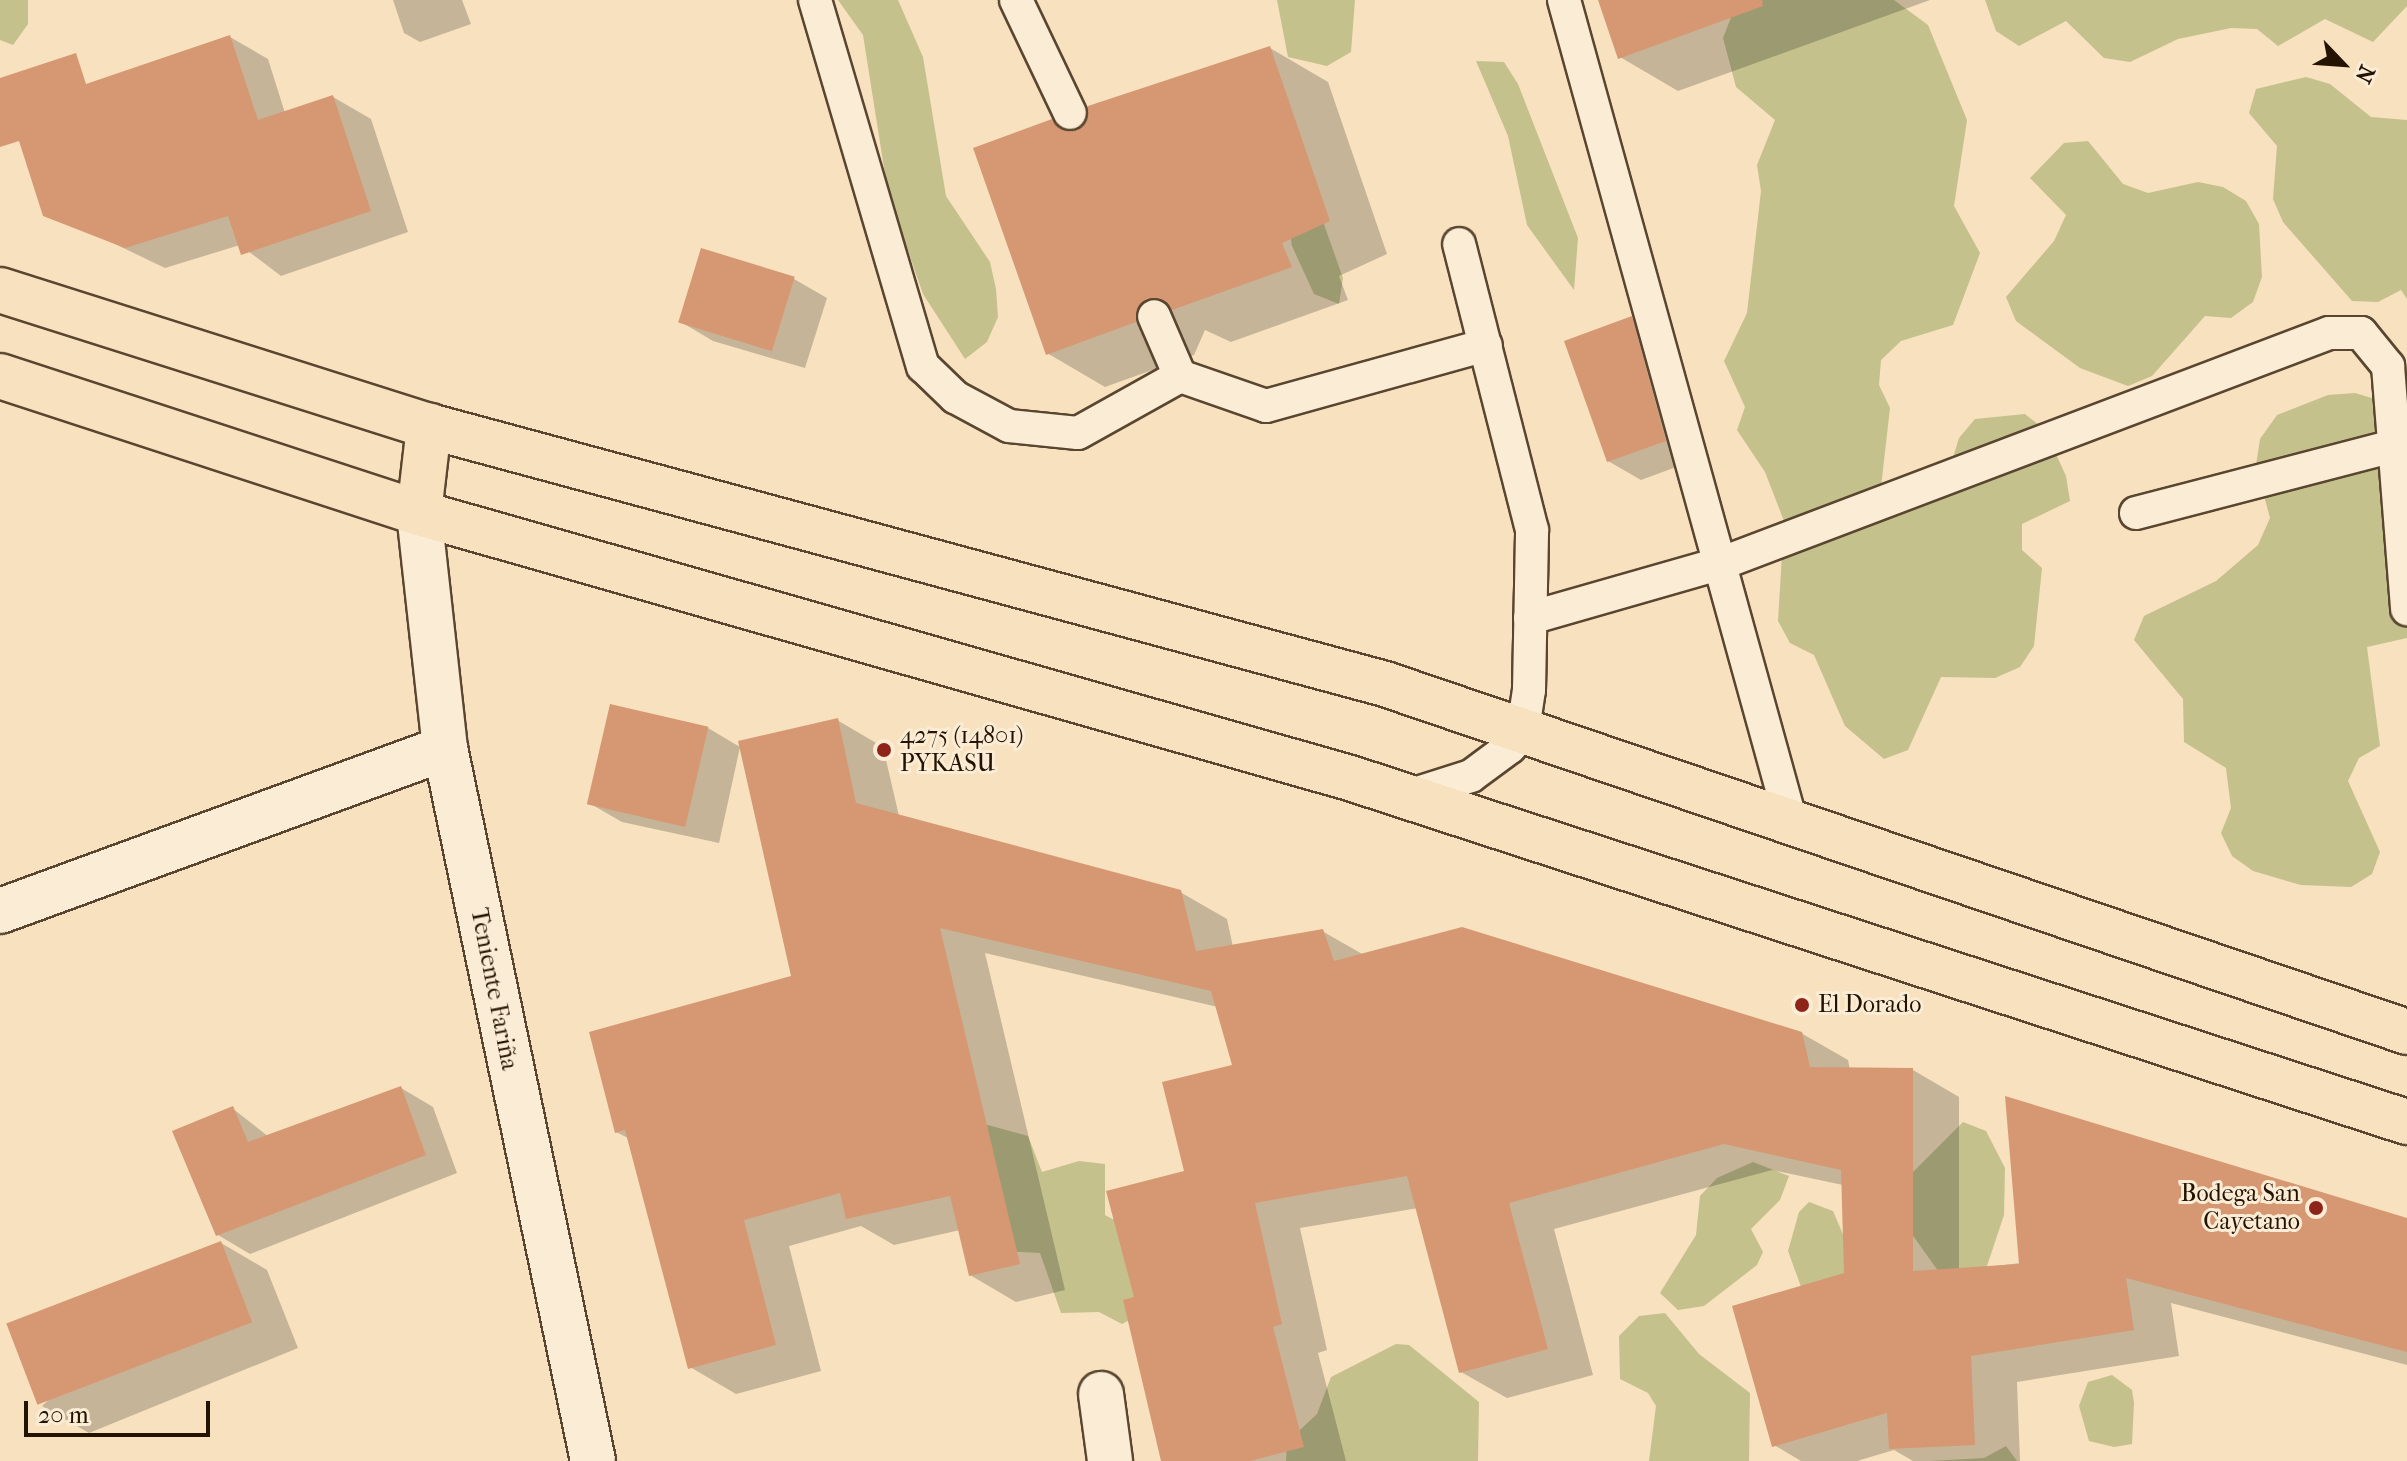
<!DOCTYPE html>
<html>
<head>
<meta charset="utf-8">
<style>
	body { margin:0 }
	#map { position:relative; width:2407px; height:1461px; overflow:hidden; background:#f8e1be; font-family:"IM FELL French Canon",serif }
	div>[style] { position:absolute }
	.green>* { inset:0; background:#c4c18c }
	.shadow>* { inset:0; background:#0003 }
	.building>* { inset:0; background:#d69872; transform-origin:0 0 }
	.roads { filter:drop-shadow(2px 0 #5a4630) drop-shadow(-2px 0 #5a4630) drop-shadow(0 2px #5a4630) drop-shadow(0 -2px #5a4630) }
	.service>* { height:32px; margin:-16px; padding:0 16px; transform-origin:16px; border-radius:16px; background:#faecd5 }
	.minor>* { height:44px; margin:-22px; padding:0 22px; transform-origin:22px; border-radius:22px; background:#faecd5 }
	.tertiary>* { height:44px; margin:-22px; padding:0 22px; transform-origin:22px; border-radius:22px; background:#faecd5 }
	.trunk>* { height:44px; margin:-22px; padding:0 22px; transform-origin:22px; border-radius:22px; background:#f8e1be }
	.dots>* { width:22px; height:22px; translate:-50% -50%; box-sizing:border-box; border:4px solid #faecd5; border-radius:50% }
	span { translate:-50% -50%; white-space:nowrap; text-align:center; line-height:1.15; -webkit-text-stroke:6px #faecd5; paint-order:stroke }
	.poi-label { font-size:24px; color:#251301 }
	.left { translate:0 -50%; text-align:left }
	.right { translate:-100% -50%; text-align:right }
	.street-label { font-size:24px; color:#251301 }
	.north { position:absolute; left:2303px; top:24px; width:80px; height:80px; -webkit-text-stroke:6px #faecd5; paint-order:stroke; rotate:115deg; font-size:22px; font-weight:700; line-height:32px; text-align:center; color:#251301 }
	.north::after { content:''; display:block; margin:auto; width:28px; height:36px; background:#251301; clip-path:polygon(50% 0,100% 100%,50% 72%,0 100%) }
	.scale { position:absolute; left:24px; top:1401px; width:186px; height:36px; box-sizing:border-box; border:4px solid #251301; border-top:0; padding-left:10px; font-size:24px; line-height:28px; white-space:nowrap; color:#251301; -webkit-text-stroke:6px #faecd5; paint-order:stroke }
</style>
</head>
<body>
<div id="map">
	<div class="green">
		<i style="clip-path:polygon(0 0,28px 0,28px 24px,13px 45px,0 40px)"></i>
		<i style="clip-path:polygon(838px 0,898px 0,923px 57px,946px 196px,990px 262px,996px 289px,998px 317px,987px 342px,965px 359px,923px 294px,888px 193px,863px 35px)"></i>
		<i style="clip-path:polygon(1277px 0,1355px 0,1351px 52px,1327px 66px,1288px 57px)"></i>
		<i style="clip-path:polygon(1749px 0,1894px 0,1928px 25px,1967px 120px,1954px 206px,1980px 253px,1953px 325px,1901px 341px,1881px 360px,1879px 385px,1890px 408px,1881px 487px,1899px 506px,1924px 505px,1944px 487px,1959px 438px,1975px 419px,2025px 414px,2045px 430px,2066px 476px,2070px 501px,2022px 524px,2022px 550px,2042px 568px,2034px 646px,2020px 667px,1995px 678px,1941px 677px,1908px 750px,1884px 759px,1845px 726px,1814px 655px,1790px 643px,1778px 621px,1784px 521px,1765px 472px,1737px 430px,1745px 407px,1724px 361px,1747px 313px,1761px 191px,1757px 165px,1775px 120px,1736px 87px,1723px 38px,1732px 15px)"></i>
		<i style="clip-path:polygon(1985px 0,2407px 0,2407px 6px,2373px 42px,2325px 19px,2278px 46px,2257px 29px,2231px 28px,2178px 39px,2130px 62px,2104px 58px,2066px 21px,2019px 46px,1996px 31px)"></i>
		<i style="clip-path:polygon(1476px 61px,1504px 62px,1518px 84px,1578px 238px,1574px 290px,1527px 225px,1508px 136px)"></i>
		<i style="clip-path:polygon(2306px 77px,2330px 84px,2371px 117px,2407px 120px,2407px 299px,2401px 290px,2378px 302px,2352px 301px,2283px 222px,2273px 199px,2277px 146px,2249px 113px,2256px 89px)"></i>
		<i style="clip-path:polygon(2088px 141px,2123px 184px,2148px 193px,2198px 182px,2223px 187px,2246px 201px,2259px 224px,2262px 277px,2253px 302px,2231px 318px,2205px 316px,2152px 376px,2128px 386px,2080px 368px,2016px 321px,2006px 297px,2054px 241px,2066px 215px,2030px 178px,2064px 143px)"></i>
		<i style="clip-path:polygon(1321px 216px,1343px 278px,1339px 304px,1314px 294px,1292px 246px,1288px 221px)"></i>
		<i style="clip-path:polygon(2355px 393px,2382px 401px,2407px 529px,2407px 638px,2367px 647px,2380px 746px,2359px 758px,2348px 781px,2380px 852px,2372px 874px,2351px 887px,2301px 885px,2253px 871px,2232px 856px,2221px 833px,2231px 808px,2226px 768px,2184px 742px,2183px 699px,2134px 640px,2144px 616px,2216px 581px,2258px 545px,2270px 518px,2256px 465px,2260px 439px,2277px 415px,2328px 395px)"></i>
		<i style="clip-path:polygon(1963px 1122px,1986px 1131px,2005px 1168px,2004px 1215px,1983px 1278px,1941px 1275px,1904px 1223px,1910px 1175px)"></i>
		<i style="clip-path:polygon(988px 1125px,1028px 1136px,1042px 1172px,1079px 1161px,1105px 1164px,1105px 1215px,1141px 1234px,1133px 1318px,1122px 1324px,1099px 1312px,1061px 1313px,1040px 1253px,1002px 1251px,964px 1138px)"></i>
		<i style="clip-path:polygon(1753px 1162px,1789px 1176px,1780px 1200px,1751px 1229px,1763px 1252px,1757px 1265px,1704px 1306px,1678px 1310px,1660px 1293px,1696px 1235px,1700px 1196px,1717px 1178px)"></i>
		<i style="clip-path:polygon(1809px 1202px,1833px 1211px,1857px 1267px,1804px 1295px,1788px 1251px,1799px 1212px)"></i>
		<i style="clip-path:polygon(1665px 1313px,1699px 1354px,1750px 1393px,1749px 1461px,1649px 1461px,1656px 1406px,1648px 1393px,1620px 1379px,1619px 1336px,1639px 1316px)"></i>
		<i style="clip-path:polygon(1396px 1344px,1409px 1345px,1479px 1402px,1478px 1461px,1286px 1461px,1287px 1442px,1317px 1414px,1331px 1377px)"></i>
		<i style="clip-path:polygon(2112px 1375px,2132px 1390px,2134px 1403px,2132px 1444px,2114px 1447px,2089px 1441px,2079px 1406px,2088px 1382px)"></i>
		<i style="clip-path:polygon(2006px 1446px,2017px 1461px,1930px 1461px,1984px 1458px)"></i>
	</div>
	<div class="shadow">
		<i style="clip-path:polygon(393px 0,462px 0,471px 24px,420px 42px,404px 33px)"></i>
		<i style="clip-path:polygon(1600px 0,1930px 0,1678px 91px,1620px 57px)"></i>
		<i style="clip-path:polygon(230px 37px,268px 59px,285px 113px,333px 97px,371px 119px,408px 232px,281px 276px,240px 245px,165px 268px,92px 233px)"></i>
		<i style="clip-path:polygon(1270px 48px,1328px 82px,1387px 254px,1339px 276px,1348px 300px,1231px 342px,1205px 330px,1194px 355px,1105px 387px,1047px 353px,1052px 122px,1079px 132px)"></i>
		<i style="clip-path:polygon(702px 250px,794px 279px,827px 298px,805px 368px,713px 341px,681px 322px)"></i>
		<i style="clip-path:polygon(1631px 318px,1664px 337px,1698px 459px,1641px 480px,1608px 461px)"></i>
		<i style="clip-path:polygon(837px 720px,883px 747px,899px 816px,1180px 892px,1227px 919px,1233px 947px,1322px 931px,1364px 955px,1801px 1033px,1848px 1060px,1850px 1070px,1913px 1070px,1959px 1097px,1959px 1270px,2407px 1219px,2407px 1365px,2171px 1303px,2179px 1356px,2017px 1382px,2020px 1461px,1913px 1461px,1894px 1450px,1857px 1461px,1801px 1461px,1774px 1445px,1846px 1274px,1843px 1185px,1772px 1170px,1554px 1229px,1593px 1375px,1507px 1398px,1461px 1372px,1418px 1208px,1300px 1228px,1327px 1350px,1318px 1353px,1346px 1461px,1163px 1461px,1136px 1298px,1234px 1066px,1218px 1007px,985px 953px,1065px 1290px,1016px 1302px,970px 1275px,960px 1230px,894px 1245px,861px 1226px,789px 1246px,821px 1371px,736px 1394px,690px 1367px,630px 1139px,616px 1132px,794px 977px)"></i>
		<i style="clip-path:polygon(708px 728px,740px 747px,719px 843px,622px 822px,589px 803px)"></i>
		<i style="clip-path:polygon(401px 1088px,433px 1107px,457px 1173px,250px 1254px,218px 1235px,232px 1108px,269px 1137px)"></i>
		<i style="clip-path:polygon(221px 1243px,267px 1270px,298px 1348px,89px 1433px,42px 1406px)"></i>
	</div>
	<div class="building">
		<i style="clip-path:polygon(1598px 0,1762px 0,1763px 6px,1618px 59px)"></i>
		<i style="clip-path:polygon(230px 35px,258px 120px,333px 95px,371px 211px,241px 255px,228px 216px,125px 248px,43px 216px,19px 141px,0 147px,0 78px,76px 53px,86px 84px)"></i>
		<i style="clip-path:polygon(1270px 46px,1330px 221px,1282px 243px,1292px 267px,1172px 310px,1147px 298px,1136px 322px,1046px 355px,973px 148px,1052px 119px,1060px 129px,1077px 130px,1088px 106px)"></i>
		<i style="left:701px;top:248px;width:98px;height:78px;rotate:17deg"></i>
		<i style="clip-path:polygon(1632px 316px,1666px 441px,1607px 462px,1564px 341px)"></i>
		<i style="left:610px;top:704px;width:101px;height:103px;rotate:13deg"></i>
		<i style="clip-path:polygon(838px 718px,856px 803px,1181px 890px,1196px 951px,1323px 929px,1334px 961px,1462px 927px,1802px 1032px,1810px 1067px,1913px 1068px,1913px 1271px,2019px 1264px,2005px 1096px,2407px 1218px,2407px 1352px,2126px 1278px,2134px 1330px,1971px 1356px,1975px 1445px,1889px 1449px,1887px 1413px,1772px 1447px,1732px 1306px,1844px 1273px,1841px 1170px,1724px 1144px,1509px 1203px,1548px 1349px,1459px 1373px,1407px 1176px,1255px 1203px,1282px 1324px,1273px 1327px,1304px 1447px,1250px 1461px,1161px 1461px,1123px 1300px,1134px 1297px,1106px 1191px,1184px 1171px,1162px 1082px,1232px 1065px,1211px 991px,940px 928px,1020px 1264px,969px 1276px,950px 1196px,846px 1219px,840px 1193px,744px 1220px,776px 1345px,688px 1369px,625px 1130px,615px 1133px,589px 1032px,791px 976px,738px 741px)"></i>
		<i style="clip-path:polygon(401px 1086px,426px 1155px,216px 1236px,172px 1131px,233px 1106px,248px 1142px)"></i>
		<i style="left:221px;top:1241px;width:87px;height:230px;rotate:69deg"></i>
	</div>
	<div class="roads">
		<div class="service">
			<i style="left:815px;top:0;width:382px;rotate:73.6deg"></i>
			<i style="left:923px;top:366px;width:45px;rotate:44.1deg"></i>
			<i style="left:955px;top:397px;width:61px;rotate:28.2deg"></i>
			<i style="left:1009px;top:426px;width:69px;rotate:5.8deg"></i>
			<i style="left:1078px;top:433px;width:117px;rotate:-29.2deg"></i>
			<i style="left:1180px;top:376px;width:65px;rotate:-113.4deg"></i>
			<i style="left:1016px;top:0;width:125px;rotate:64.5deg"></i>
			<i style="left:1564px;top:0;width:853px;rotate:74.56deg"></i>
			<i style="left:1180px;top:376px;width:91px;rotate:19.2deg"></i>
			<i style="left:1266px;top:406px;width:228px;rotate:-15.5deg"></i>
			<i style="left:2136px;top:513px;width:267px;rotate:-14.6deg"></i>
			<i style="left:1530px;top:618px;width:203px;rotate:-16deg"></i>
			<i style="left:1725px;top:562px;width:646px;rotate:-20.76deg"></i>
			<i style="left:2329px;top:333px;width:32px"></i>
			<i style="left:2361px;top:333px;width:43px;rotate:50.7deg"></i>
			<i style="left:2388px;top:366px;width:244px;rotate:85.5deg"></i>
			<i style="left:1408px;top:796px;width:66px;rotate:-17.6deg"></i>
			<i style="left:1471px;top:776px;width:49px;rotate:-36.6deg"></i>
			<i style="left:1510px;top:747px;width:21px;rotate:-53deg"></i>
			<i style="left:1523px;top:730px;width:40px;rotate:-81.5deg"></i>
			<i style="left:1529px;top:690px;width:160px;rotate:-88.9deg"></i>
			<i style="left:1532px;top:530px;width:295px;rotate:-104.3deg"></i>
		</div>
		<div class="minor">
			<i style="left:0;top:911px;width:474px;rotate:-20.1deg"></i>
			<i style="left:1101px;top:1394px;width:68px;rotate:82.3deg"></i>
		</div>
		<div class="tertiary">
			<i style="left:419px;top:513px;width:236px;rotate:83.7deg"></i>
			<i style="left:445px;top:748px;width:728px;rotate:78.27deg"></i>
		</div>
		<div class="trunk">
			<i style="left:0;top:290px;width:450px;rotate:17.6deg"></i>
			<i style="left:429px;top:426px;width:990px;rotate:15.1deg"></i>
			<i style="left:1385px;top:684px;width:1080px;rotate:18.8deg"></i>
			<i style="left:0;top:376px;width:441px;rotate:18.1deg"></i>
			<i style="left:419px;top:513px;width:968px;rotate:15.89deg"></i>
			<i style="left:1350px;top:778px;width:1112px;rotate:18.03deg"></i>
			<i style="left:419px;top:513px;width:88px;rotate:-83.4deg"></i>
		</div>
	</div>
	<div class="dots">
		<i style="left:884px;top:750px;background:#8f2418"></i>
		<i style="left:1802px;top:1005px;background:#8f2418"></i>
		<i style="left:2316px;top:1208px;background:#8f2418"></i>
	</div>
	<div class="poi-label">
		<span class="left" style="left:900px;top:750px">4275 (14801)<br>PYKASU</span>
		<span class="left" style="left:1818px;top:1005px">El Dorado</span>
		<span class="right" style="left:2300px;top:1208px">Bodega San<br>Cayetano</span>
	</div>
	<div class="street-label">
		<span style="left:494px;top:989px;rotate:79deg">Teniente Fariña</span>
	</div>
	<div class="north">N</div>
	<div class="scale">20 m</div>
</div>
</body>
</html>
